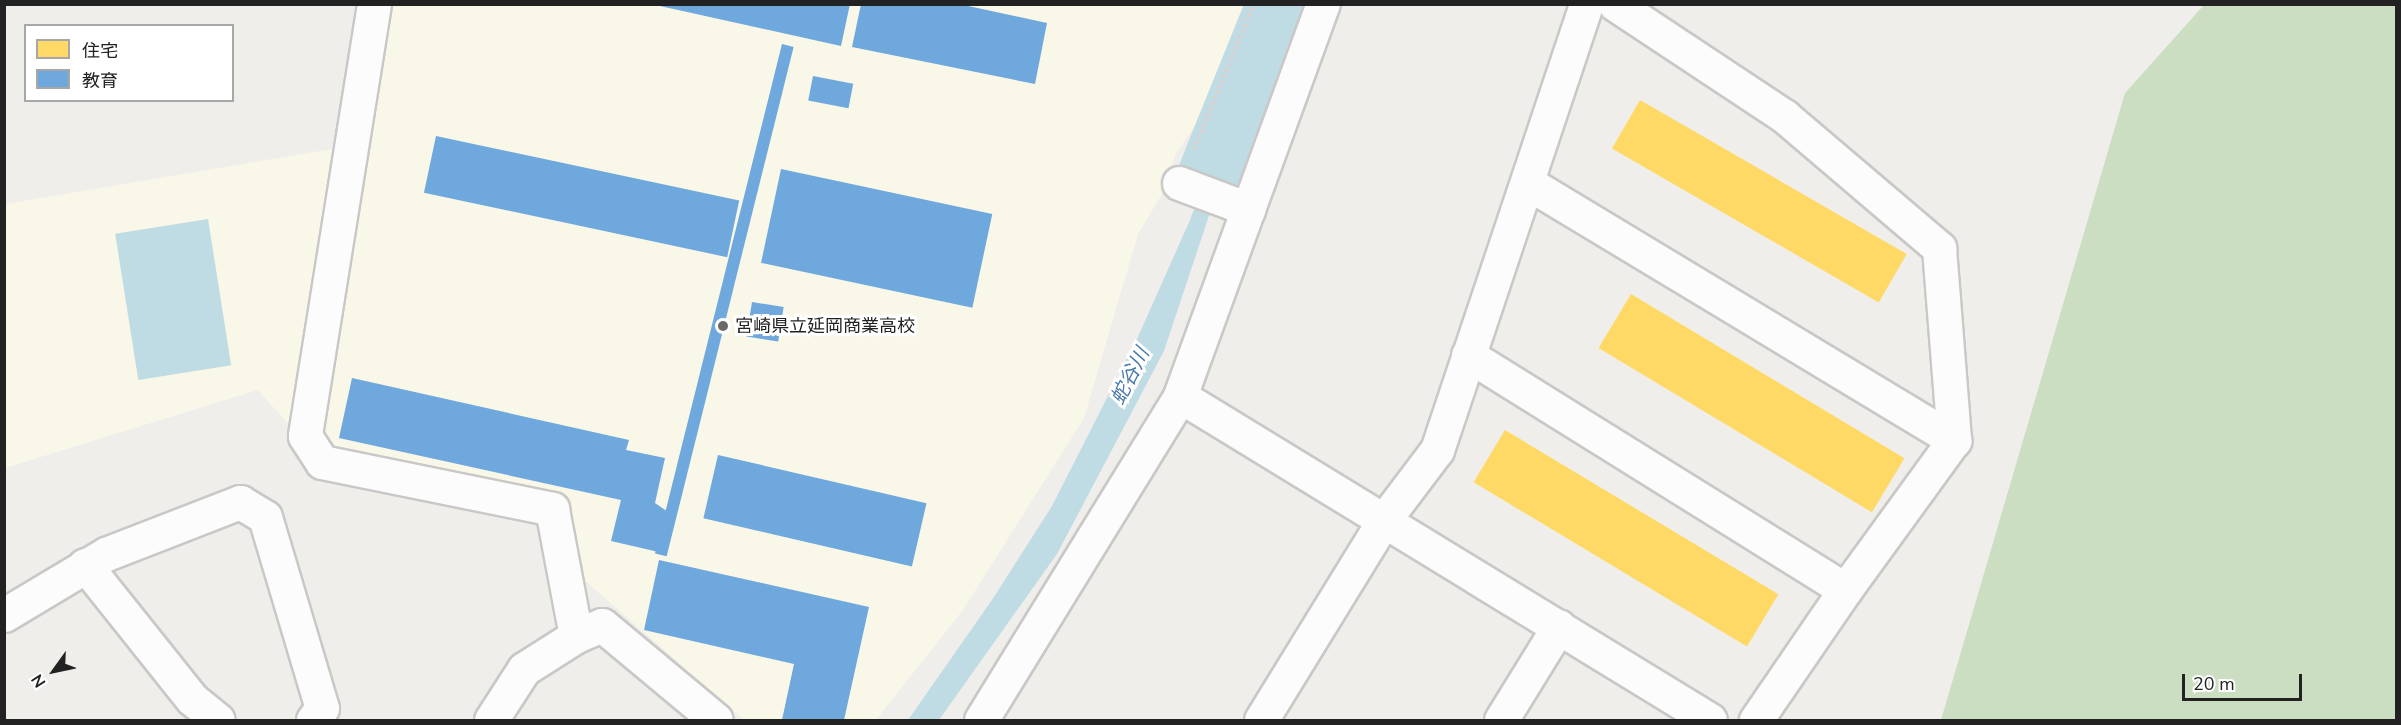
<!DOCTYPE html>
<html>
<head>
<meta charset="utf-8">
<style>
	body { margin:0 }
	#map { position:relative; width:2401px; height:725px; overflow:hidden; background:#f0eeeb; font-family:"Nunito Sans","Noto Sans JP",sans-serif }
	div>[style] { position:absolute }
	.education>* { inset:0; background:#f8f7e8 }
	.forest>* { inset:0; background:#cbdec1 }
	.water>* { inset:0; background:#bfdbe3; transform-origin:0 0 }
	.homes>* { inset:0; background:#ffd966; transform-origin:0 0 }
	.schools>* { inset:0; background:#6fa8dc; transform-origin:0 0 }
	.river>* { height:72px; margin:-36px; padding:0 36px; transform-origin:36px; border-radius:36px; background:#bfdbe3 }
	.path>* { height:4px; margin-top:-2px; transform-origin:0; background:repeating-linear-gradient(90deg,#dccecd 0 3px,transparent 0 6px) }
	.roads { filter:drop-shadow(2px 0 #c9c8c7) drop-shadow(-2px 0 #c9c8c7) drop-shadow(0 2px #c9c8c7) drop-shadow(0 -2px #c9c8c7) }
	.minor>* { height:33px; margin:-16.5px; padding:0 16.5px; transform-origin:16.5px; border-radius:16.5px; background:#fdfcfc }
	.dots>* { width:16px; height:16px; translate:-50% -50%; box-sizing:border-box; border:3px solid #fff; border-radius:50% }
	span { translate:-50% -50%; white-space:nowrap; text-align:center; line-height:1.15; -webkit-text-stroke:6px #fff; paint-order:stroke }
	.poi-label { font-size:18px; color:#222 }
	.left { translate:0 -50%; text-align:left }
	.water-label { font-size:20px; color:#4a7aab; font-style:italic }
	.frame { position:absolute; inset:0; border:6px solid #222; pointer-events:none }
	.legend { position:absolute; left:24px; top:24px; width:210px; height:78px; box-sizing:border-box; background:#fff; border:2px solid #a7a7a7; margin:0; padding:8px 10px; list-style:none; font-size:18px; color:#222 }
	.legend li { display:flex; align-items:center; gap:12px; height:30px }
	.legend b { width:30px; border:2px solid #a7a7a7 }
	.north { position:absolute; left:24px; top:641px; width:60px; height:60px; -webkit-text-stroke:4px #fff; paint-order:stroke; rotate:237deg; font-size:16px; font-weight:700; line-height:24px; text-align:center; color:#222 }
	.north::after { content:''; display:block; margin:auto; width:21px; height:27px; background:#222; clip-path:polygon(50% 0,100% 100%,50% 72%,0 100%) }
	.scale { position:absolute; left:2182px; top:674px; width:120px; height:27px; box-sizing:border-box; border:3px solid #222; border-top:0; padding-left:8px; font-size:18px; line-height:21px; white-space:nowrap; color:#222; -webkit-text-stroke:4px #fff; paint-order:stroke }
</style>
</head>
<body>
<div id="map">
	<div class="education">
		<i style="clip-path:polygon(388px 5px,1247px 5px,1196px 124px,1176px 153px,1162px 194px,1138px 234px,1084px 418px,963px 610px,876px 720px,744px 720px,575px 572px,569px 500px,325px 445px,319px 430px)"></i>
		<i style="clip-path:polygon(332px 149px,292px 428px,258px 390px,5px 468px,5px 204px)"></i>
	</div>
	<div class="forest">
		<i style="clip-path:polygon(2204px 5px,2396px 5px,2396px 720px,1941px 720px,2125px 93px)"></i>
	</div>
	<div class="water">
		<i style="clip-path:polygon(1272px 5px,1279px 5px,1164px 351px,1057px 554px,939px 720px,908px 720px,994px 597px,1052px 506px,1137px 339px,1190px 220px)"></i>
		<i style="left:208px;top:219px;width:148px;height:94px;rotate:81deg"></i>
	</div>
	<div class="homes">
		<i style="left:1640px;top:100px;width:308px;height:56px;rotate:30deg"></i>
		<i style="left:1631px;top:294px;width:319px;height:63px;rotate:31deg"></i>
		<i style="left:1505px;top:430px;width:319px;height:61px;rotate:31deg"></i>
	</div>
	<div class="schools">
		<i style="clip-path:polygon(651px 4px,850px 4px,841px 46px)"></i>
		<i style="clip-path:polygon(861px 4px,959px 4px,1047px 23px,1035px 84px,852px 47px)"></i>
		<i style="left:782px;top:44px;width:12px;height:525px;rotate:14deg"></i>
		<i style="left:813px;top:76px;width:41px;height:25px;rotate:11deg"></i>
		<i style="left:436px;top:136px;width:310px;height:58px;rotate:12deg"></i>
		<i style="left:781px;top:169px;width:216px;height:96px;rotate:12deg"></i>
		<i style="left:752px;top:302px;width:32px;height:35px;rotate:9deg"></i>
		<i style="clip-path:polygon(352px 378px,629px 440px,626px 450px,665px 458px,655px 503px,671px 514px,663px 553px,611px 541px,621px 500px,339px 438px)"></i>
		<i style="left:718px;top:455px;width:214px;height:65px;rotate:13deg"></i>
		<i style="clip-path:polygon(659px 560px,869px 607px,844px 720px,782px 720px,794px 664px,644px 630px)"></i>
	</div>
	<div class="river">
		<i style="left:1215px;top:172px;width:181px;rotate:-68deg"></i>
	</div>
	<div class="path">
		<i style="left:1194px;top:149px;width:157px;rotate:-67.5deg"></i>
	</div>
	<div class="roads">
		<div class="minor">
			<i style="left:374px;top:4px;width:437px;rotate:99.1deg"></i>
			<i style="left:305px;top:436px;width:31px;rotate:57deg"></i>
			<i style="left:322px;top:462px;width:235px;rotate:11.5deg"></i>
			<i style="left:552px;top:509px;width:129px;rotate:79.3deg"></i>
			<i style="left:1615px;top:4px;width:203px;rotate:33.5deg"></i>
			<i style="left:1784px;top:116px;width:204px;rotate:40.4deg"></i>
			<i style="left:1939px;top:248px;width:193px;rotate:85.5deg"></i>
			<i style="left:1954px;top:440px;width:185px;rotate:126deg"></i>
			<i style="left:1845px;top:590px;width:158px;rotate:124.4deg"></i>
			<i style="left:1179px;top:183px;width:74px;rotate:20.6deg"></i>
			<i style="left:1528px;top:183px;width:498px;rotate:31.1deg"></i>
			<i style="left:1468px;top:355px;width:444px;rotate:31.9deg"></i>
			<i style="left:1180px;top:396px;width:621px;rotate:31.44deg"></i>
			<i style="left:85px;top:565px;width:171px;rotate:51.4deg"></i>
			<i style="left:192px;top:699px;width:33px;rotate:39deg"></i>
			<i style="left:4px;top:615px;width:119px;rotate:-30.9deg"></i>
			<i style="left:106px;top:554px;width:144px;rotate:-21.2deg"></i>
			<i style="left:240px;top:502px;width:29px;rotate:31deg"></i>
			<i style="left:265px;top:517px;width:199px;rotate:73.4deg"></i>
			<i style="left:322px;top:708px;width:15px;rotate:127deg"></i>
			<i style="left:491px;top:720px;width:61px;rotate:-57.1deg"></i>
			<i style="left:524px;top:669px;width:62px;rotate:-32.4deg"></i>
			<i style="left:576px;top:636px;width:28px;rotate:-23deg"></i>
			<i style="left:602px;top:625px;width:148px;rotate:39.8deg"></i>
			<i style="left:981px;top:720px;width:380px;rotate:-58.4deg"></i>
			<i style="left:1180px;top:396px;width:417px;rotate:-70deg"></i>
			<i style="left:1261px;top:720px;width:235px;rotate:-58.4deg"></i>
			<i style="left:1384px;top:520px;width:88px;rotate:-52.9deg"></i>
			<i style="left:1437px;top:450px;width:470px;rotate:-71.5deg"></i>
			<i style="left:1501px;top:720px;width:110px;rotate:-58.3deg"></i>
		</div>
	</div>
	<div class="dots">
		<i style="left:723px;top:326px;background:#6a6968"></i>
	</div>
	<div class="poi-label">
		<span class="left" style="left:735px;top:326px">宮崎県立延岡商業高校</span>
	</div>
	<div class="water-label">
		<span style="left:1130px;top:376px;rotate:-63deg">蛇谷川</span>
	</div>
	<div class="frame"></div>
	<ul class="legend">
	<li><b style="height:16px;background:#ffd966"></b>住宅</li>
	<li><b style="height:16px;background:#6fa8dc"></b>教育</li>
	</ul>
	<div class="north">N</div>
	<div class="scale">20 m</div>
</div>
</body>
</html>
